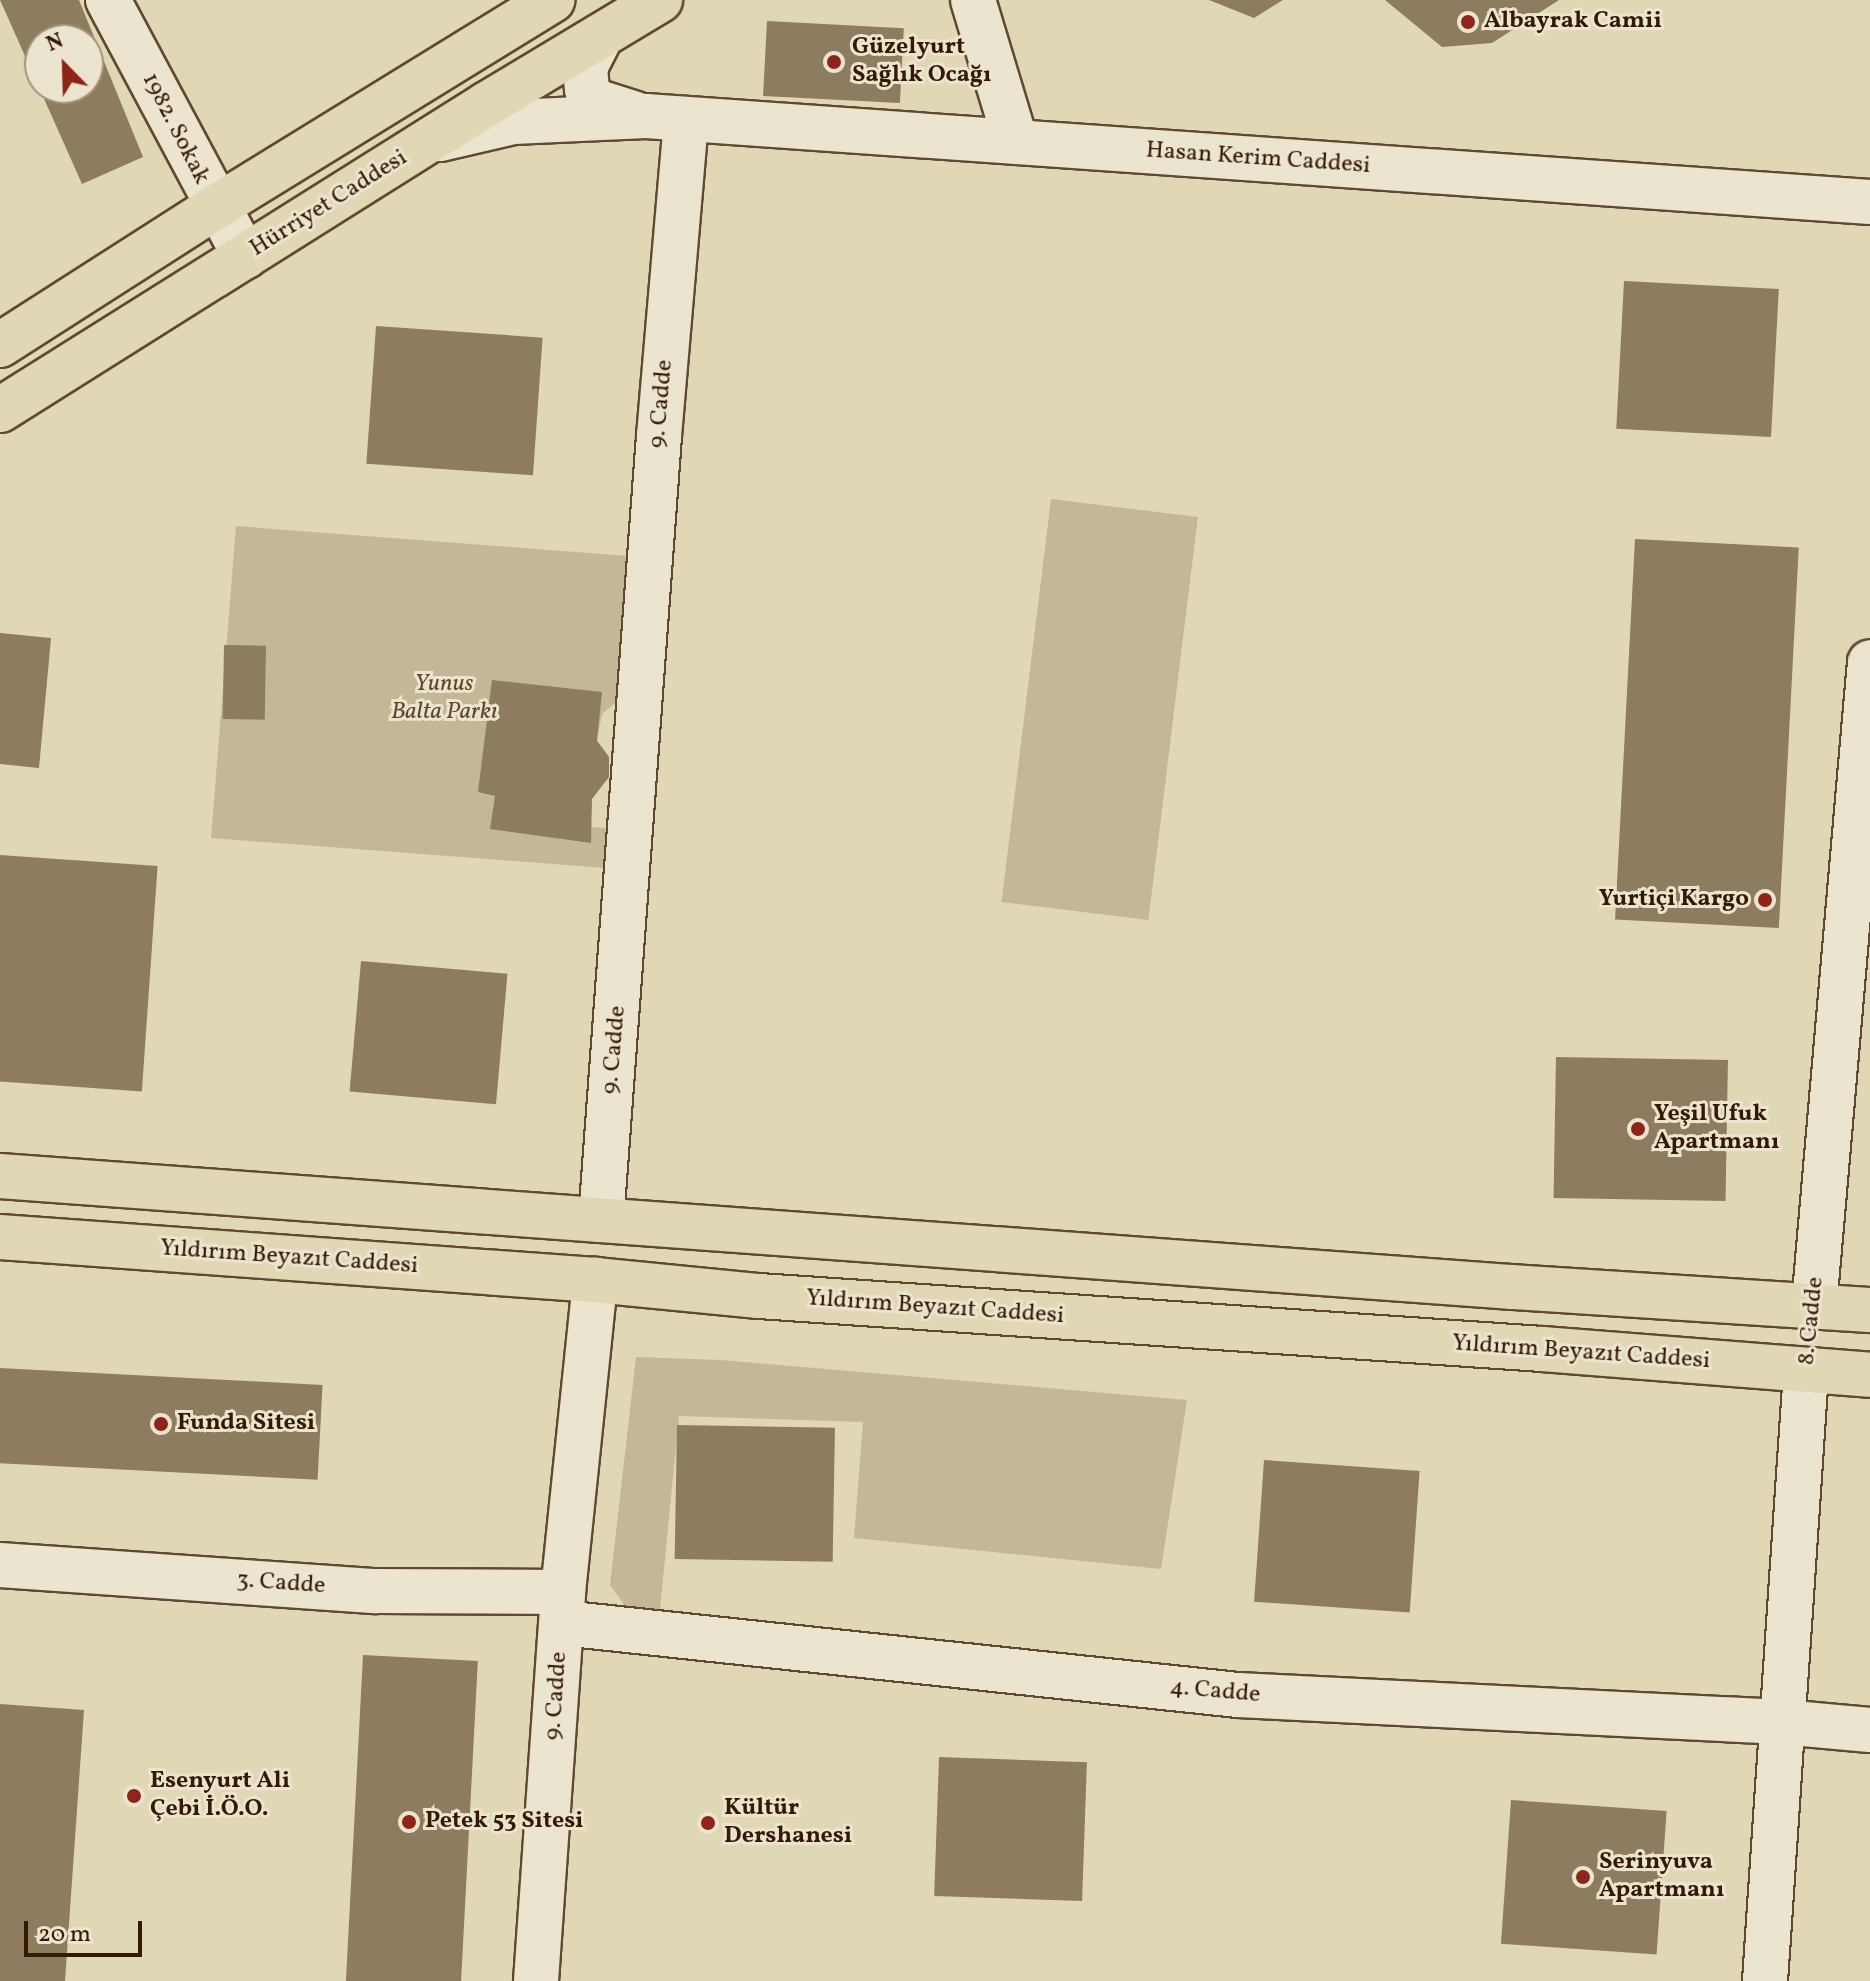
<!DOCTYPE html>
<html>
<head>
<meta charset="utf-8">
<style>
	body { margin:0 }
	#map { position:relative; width:1870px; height:1981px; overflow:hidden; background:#e0d7b5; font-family:Vollkorn,serif }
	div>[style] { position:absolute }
	.green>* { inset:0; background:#c3b797; transform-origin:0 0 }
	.building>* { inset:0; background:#8e7c61; transform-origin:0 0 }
	.roads { filter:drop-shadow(2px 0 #604831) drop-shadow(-2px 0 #604831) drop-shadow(0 2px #604831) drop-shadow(0 -2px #604831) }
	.minor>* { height:44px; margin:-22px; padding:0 22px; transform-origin:22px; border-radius:22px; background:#ebe5cf }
	.major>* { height:44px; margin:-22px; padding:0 22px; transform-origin:22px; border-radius:22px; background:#e0d7b5 }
	.dots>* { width:22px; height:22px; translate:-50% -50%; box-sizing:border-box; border:4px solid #ebe5cf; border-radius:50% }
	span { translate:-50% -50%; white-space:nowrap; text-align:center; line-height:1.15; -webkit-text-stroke:6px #ebe5cf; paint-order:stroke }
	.poi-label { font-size:24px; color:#361905; font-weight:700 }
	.left { translate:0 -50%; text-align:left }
	.right { translate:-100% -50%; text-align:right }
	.street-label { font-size:24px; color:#361905 }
	.park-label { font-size:24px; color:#604831; font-style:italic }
	.north { position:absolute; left:24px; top:24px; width:80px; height:80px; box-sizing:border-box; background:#ebe5cf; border:2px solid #a3937e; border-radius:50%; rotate:337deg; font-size:22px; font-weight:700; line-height:32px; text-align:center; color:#361905 }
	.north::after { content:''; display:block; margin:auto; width:28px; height:36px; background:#8f2418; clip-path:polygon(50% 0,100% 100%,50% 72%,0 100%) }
	.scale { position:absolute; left:24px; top:1921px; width:118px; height:36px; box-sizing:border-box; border:4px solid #361905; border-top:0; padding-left:10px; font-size:24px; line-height:28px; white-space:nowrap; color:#361905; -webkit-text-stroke:6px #ebe5cf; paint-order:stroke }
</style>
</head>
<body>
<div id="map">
	<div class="green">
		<i style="left:1051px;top:499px;width:148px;height:406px;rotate:7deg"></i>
		<i style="clip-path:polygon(236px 526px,627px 556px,616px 702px,602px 714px,597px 740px,609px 757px,592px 799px,590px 827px,608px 828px,605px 868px,211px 838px)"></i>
		<i style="clip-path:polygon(636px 1357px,721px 1360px,1187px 1400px,1161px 1569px,854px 1538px,863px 1422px,679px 1416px,659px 1620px,634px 1618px,610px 1585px)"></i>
	</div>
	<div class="building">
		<i style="clip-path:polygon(evenodd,0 0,79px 0,143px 157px,82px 184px,0 0,40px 40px,88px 40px,88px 88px,40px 88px,40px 40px)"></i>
		<i style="clip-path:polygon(1209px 0,1283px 0,1254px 18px)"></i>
		<i style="clip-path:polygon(1385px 0,1559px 0,1492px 43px,1442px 47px)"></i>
		<i style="left:767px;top:21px;width:137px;height:75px;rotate:3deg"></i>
		<i style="left:1624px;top:281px;width:155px;height:148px;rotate:3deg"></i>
		<i style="left:376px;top:326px;width:167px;height:138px;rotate:4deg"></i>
		<i style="left:1635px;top:539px;width:164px;height:381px;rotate:3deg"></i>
		<i style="clip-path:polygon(0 633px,51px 638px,39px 768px,0 764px)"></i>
		<i style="left:224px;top:645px;width:42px;height:74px;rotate:1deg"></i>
		<i style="clip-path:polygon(492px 680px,602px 692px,597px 741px,609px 757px,609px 777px,592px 799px,591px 843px,490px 829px,495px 796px,478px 792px)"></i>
		<i style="left:0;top:855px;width:158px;height:226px;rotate:4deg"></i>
		<i style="left:361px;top:961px;width:147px;height:131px;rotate:5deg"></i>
		<i style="left:1556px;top:1057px;width:172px;height:141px;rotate:1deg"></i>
		<i style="left:0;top:1368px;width:323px;height:95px;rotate:3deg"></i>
		<i style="left:677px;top:1425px;width:158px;height:134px;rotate:1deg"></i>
		<i style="left:1264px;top:1460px;width:156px;height:142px;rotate:4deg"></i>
		<i style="left:363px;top:1655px;width:115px;height:327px;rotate:3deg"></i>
		<i style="clip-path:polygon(0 1704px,84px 1710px,65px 1981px,0 1981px)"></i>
		<i style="left:939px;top:1757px;width:148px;height:139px;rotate:2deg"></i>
		<i style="left:1511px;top:1800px;width:156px;height:144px;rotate:4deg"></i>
	</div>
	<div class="roads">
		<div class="minor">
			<i style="left:108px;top:0;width:291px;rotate:61.9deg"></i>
			<i style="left:973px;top:0;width:148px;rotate:73.2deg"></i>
			<i style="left:601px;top:36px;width:35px;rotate:117deg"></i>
			<i style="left:585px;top:67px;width:22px;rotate:85deg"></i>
			<i style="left:587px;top:89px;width:12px;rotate:66deg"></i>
			<i style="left:592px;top:100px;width:46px;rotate:17.7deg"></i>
			<i style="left:440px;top:139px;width:75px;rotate:-13.1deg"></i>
			<i style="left:513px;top:122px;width:133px;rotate:-2.6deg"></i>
			<i style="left:646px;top:116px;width:1227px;rotate:4.02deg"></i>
			<i style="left:601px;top:1220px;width:786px;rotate:-85.77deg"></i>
			<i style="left:659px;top:436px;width:318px;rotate:-85.1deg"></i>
			<i style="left:1814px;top:1306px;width:646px;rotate:-85.03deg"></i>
			<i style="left:0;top:1565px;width:377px;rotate:4deg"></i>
			<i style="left:376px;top:1591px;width:187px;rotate:0.3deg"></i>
			<i style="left:562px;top:1623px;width:680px;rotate:6.08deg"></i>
			<i style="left:1238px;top:1695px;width:545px;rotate:2.84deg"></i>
			<i style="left:1782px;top:1722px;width:88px;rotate:5.2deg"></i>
			<i style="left:536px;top:1981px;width:390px;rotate:-86deg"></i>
			<i style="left:563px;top:1592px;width:314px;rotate:-84.1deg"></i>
			<i style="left:1765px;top:1981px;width:611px;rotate:-86.15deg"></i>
		</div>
		<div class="major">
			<i style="left:0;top:345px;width:256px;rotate:-32.6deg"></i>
			<i style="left:216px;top:207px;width:395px;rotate:-31.6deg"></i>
			<i style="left:0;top:410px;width:575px;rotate:-32.14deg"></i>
			<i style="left:487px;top:104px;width:202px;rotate:-31deg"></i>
			<i style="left:0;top:1176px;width:1517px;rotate:4.2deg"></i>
			<i style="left:1513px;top:1287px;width:358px;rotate:3.7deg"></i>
			<i style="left:0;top:1237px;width:597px;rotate:4.13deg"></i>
			<i style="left:595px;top:1280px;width:165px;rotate:5.6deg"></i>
			<i style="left:759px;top:1296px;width:785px;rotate:3.87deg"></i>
			<i style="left:1542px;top:1349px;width:329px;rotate:4.5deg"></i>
		</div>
	</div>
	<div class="dots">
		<i style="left:1468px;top:22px;background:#8f2418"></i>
		<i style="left:834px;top:62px;background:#8f2418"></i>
		<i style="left:1765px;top:900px;background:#8f2418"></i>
		<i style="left:1638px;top:1129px;background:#8f2418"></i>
		<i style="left:161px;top:1424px;background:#8f2418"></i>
		<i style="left:134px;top:1796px;background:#8f2418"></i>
		<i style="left:409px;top:1822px;background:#8f2418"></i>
		<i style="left:708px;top:1823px;background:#8f2418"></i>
		<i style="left:1583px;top:1877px;background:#8f2418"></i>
	</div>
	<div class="poi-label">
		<span class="left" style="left:1484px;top:22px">Albayrak Camii</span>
		<span class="left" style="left:852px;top:62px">Güzelyurt<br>Sağlık Ocağı</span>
		<span class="right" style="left:1749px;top:900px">Yurtiçi Kargo</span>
		<span class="left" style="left:1654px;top:1129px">Yeşil Ufuk<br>Apartmanı</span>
		<span class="left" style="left:177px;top:1424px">Funda Sitesi</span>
		<span class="left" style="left:150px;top:1796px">Esenyurt Ali<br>Çebi İ.Ö.O.</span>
		<span class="left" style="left:724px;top:1823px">Kültür<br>Dershanesi</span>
		<span class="left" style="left:425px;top:1822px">Petek 53 Sitesi</span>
		<span class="left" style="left:1599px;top:1877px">Serinyuva<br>Apartmanı</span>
	</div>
	<div class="street-label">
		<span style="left:175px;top:129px;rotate:63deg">1982. Sokak</span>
		<span style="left:1258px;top:159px;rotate:4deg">Hasan Kerim Caddesi</span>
		<span style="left:329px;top:204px;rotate:-32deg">Hürriyet Caddesi</span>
		<span style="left:662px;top:404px;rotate:-85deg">9. Cadde</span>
		<span style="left:615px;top:1050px;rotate:-85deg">9. Cadde</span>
		<span style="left:289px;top:1258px;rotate:4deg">Yıldırım Beyazıt Caddesi</span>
		<span style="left:935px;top:1308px;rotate:4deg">Yıldırım Beyazıt Caddesi</span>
		<span style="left:1812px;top:1321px;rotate:-84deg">8. Cadde</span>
		<span style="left:1581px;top:1353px;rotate:4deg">Yıldırım Beyazıt Caddesi</span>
		<span style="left:281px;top:1584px;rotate:4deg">3. Cadde</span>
		<span style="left:1215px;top:1692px;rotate:5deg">4. Cadde</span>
		<span style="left:557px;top:1696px;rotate:-86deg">9. Cadde</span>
	</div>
	<div class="park-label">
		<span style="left:444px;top:699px">Yunus<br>Balta Parkı</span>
	</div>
	<div class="north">N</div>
	<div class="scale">20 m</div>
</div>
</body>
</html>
